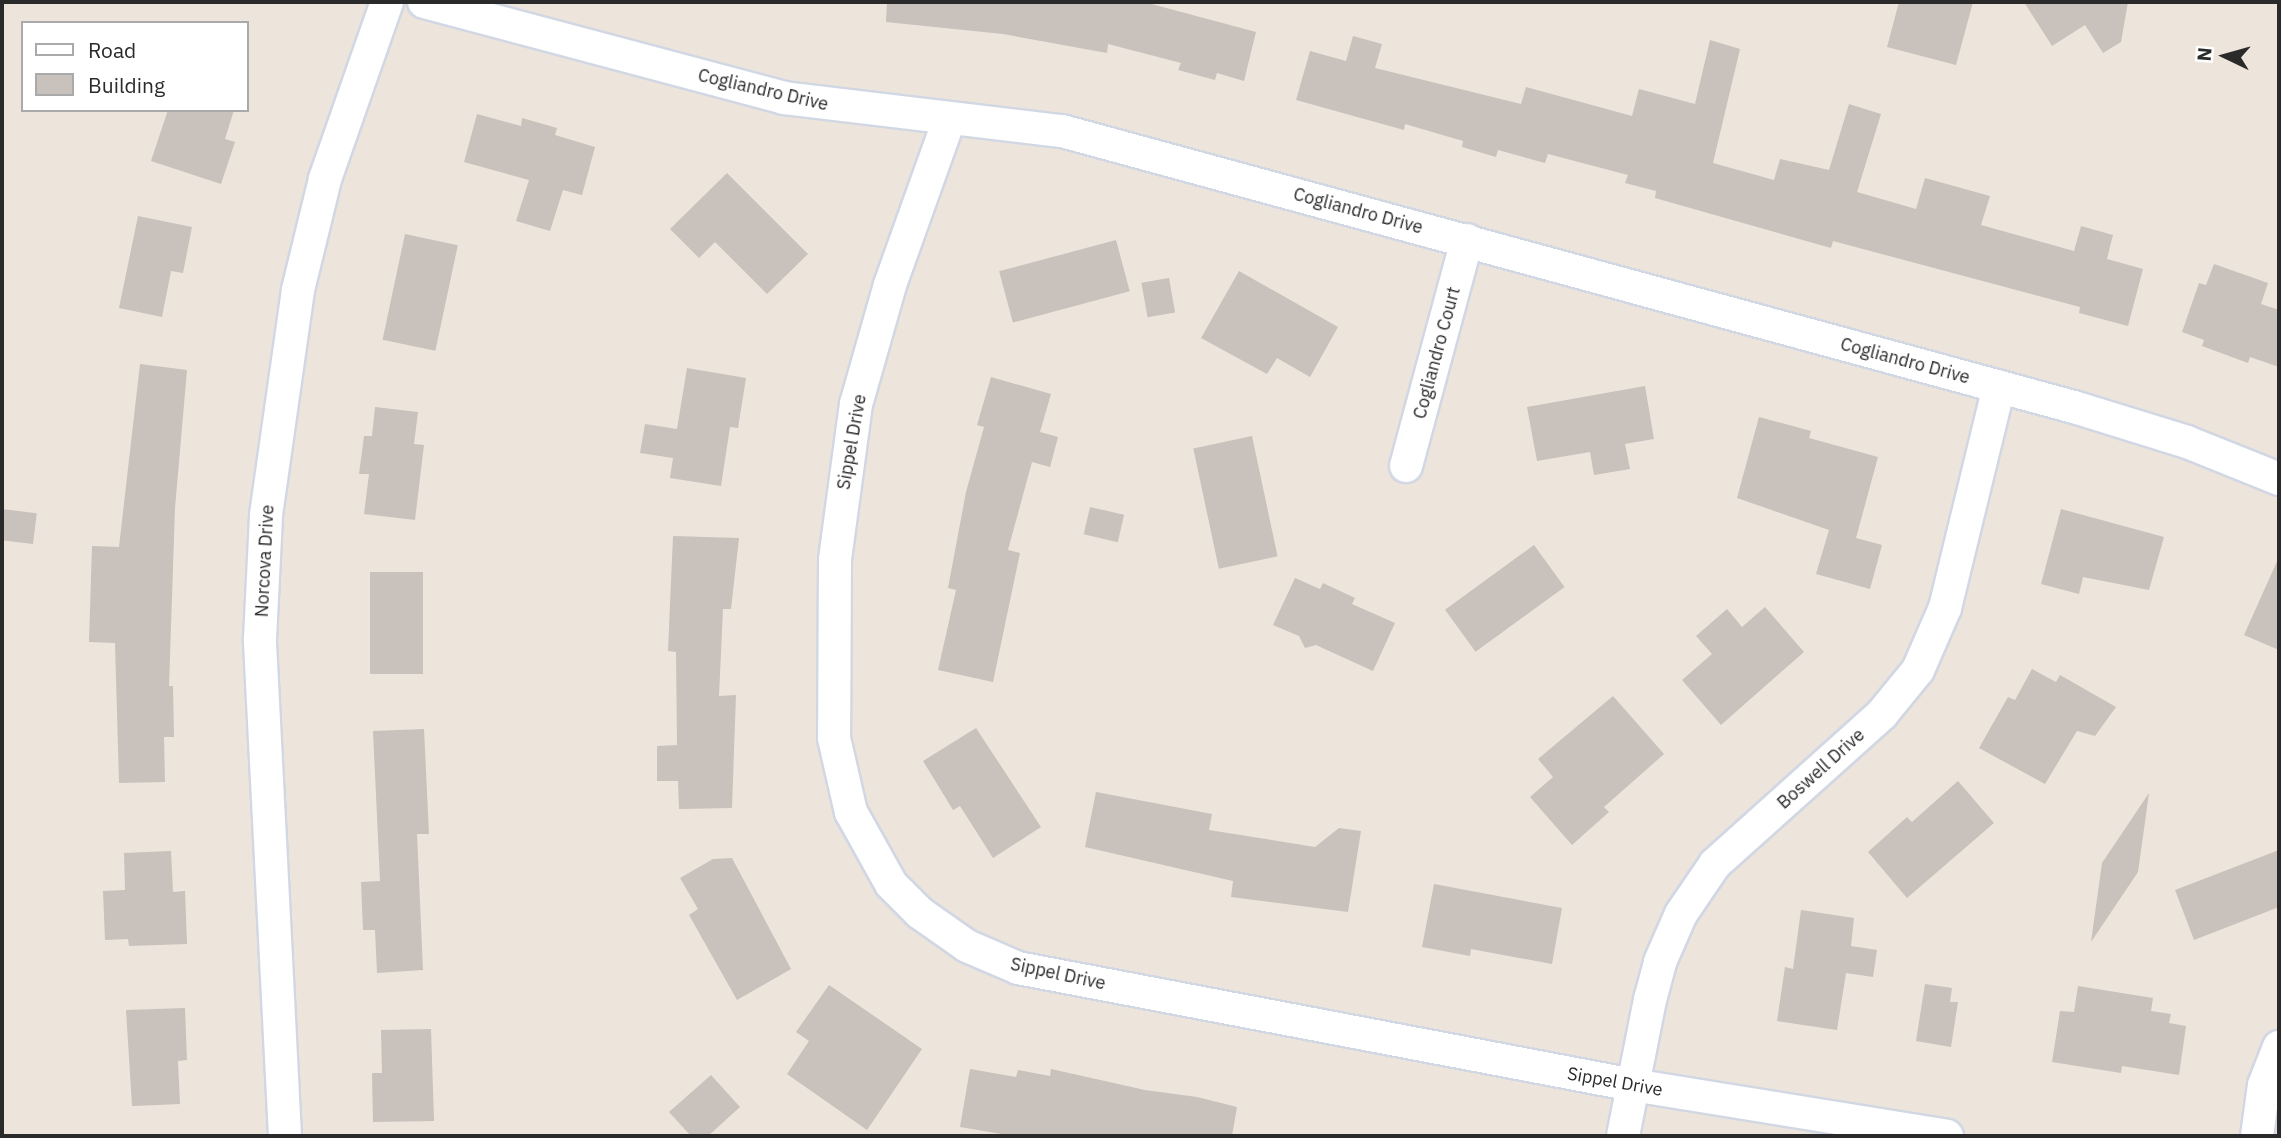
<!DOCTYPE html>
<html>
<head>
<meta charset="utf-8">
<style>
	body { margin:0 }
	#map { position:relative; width:2281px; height:1138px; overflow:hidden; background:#ede4dc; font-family:"IBM Plex Sans",sans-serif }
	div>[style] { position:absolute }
	.building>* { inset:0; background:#c8c1bc; transform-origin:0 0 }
	.roads { filter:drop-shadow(2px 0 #d1d7e3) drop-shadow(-2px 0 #d1d7e3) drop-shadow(0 2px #d1d7e3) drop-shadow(0 -2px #d1d7e3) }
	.street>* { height:32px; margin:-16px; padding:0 16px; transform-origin:16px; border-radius:16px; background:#fff }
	span { translate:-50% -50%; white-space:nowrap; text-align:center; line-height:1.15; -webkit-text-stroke:5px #fff; paint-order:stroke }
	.street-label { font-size:18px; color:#2a2a2a }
	.frame { position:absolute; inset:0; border:4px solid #2a2a2a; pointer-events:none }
	.legend { position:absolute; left:21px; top:21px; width:228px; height:91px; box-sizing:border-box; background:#fff; border:2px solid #aaa; margin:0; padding:9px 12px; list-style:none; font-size:21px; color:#2a2a2a }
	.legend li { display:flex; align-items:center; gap:14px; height:35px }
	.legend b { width:35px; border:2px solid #aaa }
	.north { position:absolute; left:2190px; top:21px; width:70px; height:70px; -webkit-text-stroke:5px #fff; paint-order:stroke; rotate:275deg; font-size:19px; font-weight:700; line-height:28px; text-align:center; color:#2a2a2a }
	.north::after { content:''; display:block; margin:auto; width:24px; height:32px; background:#2a2a2a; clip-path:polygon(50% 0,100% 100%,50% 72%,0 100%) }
</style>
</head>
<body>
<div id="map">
	<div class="building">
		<i style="clip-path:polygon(887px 2px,1144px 2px,1256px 32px,1244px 81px,1217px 73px,1215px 80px,1178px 70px,1181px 63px,1108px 44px,1107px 53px,1003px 34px,886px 22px)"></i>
		<i style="clip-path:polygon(1899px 2px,1973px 2px,1956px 65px,1887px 47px)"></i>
		<i style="clip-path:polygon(2024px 2px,2128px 2px,2121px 42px,2103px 53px,2085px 25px,2052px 46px)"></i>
		<i style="clip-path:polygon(1353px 36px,1382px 44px,1375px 68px,1521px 104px,1526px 87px,1632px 116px,1639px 89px,1695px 104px,1710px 40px,1740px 49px,1713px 163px,1774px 180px,1780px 159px,1829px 170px,1849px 104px,1881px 114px,1857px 192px,1916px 209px,1925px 178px,1990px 196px,1981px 225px,2074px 251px,2081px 226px,2113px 235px,2107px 259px,2143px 269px,2128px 326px,2079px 313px,2080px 307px,1833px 241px,1831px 248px,1655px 198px,1656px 191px,1625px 183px,1628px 175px,1548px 154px,1545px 163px,1498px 150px,1496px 157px,1462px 147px,1463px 141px,1405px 124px,1404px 130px,1296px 100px,1310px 51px,1346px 61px)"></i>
		<i style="clip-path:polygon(168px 110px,234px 110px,225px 139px,235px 142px,221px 184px,151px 161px)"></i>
		<i style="clip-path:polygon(477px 114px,521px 126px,522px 118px,557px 128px,555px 135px,595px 147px,582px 195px,563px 190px,550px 231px,516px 221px,529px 180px,464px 162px)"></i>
		<i style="clip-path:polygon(727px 173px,808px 254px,767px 294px,715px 242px,699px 258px,670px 229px)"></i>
		<i style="clip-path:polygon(138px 216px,192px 227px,183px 273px,171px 271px,162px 317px,119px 308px)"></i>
		<i style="left:405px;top:234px;width:54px;height:108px;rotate:12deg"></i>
		<i style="left:1116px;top:240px;width:53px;height:121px;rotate:75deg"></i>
		<i style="clip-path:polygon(2214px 264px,2268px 283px,2261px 304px,2279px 310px,2279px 367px,2250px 357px,2248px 363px,2202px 346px,2204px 340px,2182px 332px,2199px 283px,2206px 285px)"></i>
		<i style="clip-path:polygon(1239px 271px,1338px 327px,1310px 377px,1277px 358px,1267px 374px,1201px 338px)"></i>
		<i style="left:1169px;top:278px;width:35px;height:28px;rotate:80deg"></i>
		<i style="clip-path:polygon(140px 364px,187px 370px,175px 508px,169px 686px,173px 686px,174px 737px,164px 737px,165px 782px,119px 783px,115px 643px,89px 642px,92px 546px,119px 547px)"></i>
		<i style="clip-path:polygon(687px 368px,746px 378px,738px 428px,730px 427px,721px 486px,670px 478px,673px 458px,640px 453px,645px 424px,677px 429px)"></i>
		<i style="clip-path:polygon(991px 377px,1051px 394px,1040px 432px,1058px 437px,1050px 467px,1032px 462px,1008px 550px,1020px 553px,993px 682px,938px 670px,956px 590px,948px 588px,966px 492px,984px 427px,977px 425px)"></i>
		<i style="clip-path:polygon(1645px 386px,1654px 439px,1625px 444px,1630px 469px,1594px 475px,1590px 452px,1537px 461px,1527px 407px)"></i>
		<i style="clip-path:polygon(375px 407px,418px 412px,414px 444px,424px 445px,415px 520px,364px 514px,369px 474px,359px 474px,364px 436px,372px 436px)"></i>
		<i style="clip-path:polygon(1759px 417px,1811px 431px,1809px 438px,1878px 457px,1856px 538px,1882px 545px,1870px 589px,1816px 574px,1829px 530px,1737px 498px)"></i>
		<i style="left:1252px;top:436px;width:123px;height:60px;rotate:78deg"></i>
		<i style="left:1090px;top:507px;width:35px;height:28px;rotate:13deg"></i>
		<i style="left:2px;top:509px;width:35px;height:31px;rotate:7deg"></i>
		<i style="clip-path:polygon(2061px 509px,2164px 537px,2149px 590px,2083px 577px,2079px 594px,2041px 584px)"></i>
		<i style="clip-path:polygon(673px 536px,739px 538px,731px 609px,723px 609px,719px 696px,736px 695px,732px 808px,679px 809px,678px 781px,657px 781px,657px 746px,677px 745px,676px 652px,668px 651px)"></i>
		<i style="left:1534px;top:545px;width:52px;height:110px;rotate:54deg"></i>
		<i style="clip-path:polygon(2279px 557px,2279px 650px,2244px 635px)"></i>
		<i style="left:370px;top:572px;width:53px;height:102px"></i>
		<i style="clip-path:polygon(1295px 578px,1320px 589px,1323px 583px,1355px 598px,1352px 604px,1395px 623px,1373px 671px,1316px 645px,1305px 648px,1299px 636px,1273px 625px)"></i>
		<i style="clip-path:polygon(1765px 607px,1804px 652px,1721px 725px,1682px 680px,1712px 654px,1696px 636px,1727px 609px,1742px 627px)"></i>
		<i style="clip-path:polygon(2032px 669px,2056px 682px,2060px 675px,2116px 707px,2095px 736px,2077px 731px,2045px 784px,1979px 748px,2008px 697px,2015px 700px)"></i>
		<i style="clip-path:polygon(1613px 696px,1664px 754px,1604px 807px,1609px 812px,1572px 845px,1530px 797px,1553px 777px,1538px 759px)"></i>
		<i style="clip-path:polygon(976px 728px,1041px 827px,993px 858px,960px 806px,953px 810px,923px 761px)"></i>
		<i style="clip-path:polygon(424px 729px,429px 834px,417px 834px,423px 970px,377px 973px,375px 930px,363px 930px,361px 882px,380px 881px,373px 731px)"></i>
		<i style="clip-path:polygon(1958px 781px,1994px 823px,1907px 898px,1868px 852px,1907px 817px,1912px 822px)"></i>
		<i style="clip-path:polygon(1096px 792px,1212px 814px,1209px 830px,1315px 847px,1339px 828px,1361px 831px,1348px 912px,1231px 897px,1233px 881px,1085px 847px)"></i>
		<i style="clip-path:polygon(2149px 793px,2138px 872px,2091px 942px,2102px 863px)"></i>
		<i style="clip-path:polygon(2279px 850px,2279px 907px,2194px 940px,2175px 890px)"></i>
		<i style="clip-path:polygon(171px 851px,173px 892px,185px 891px,187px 944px,129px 946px,128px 939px,105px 940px,103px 891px,125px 890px,124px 853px)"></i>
		<i style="clip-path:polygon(732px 858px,791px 969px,737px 1000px,689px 915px,698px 909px,680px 878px,713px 859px)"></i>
		<i style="clip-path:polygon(1434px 884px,1562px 908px,1552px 964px,1471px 949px,1470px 956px,1422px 947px)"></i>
		<i style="clip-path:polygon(1801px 910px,1854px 918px,1851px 946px,1877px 950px,1873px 977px,1846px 973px,1837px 1030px,1777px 1021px,1785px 967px,1793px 969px)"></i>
		<i style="clip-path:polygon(1925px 984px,1952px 988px,1950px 1002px,1958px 1002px,1951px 1047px,1916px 1041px)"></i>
		<i style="clip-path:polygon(829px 985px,922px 1049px,867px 1130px,787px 1074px,809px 1041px,796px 1032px)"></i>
		<i style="clip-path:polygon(2078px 986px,2153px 998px,2151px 1011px,2171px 1014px,2169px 1023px,2186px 1026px,2179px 1075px,2122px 1066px,2121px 1073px,2052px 1062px,2060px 1011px,2074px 1012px)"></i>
		<i style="clip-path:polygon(185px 1008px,187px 1060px,178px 1061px,180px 1104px,132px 1106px,126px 1010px)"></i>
		<i style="clip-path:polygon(431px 1029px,434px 1121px,373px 1122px,372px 1073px,382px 1073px,381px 1030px)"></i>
		<i style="clip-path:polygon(970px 1069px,1016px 1077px,1018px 1070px,1050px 1076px,1051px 1069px,1145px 1090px,1197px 1097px,1237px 1107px,1232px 1136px,1013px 1136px,960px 1127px)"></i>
		<i style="clip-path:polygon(711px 1075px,740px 1107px,708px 1136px,691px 1136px,669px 1112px)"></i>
	</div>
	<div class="roads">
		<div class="street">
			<i style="left:424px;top:2px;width:373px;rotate:14.9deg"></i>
			<i style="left:784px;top:98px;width:280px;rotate:6.8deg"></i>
			<i style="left:1062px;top:131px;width:1049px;rotate:15.26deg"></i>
			<i style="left:2074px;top:407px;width:118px;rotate:17.2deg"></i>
			<i style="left:2187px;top:442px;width:99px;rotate:21.9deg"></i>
			<i style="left:949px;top:120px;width:175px;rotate:109.7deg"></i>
			<i style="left:890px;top:285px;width:124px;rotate:105.9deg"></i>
			<i style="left:856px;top:404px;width:157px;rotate:97.7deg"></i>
			<i style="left:835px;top:560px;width:178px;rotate:90.3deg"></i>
			<i style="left:834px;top:738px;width:76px;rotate:77.1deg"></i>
			<i style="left:851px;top:812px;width:82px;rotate:60.9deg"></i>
			<i style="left:891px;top:884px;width:41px;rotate:45deg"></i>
			<i style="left:920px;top:913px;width:57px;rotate:35.1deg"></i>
			<i style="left:967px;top:946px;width:56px;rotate:23.3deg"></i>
			<i style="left:1018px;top:968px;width:626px;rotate:10.77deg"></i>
			<i style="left:1633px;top:1085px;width:318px;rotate:9.2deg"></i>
			<i style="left:1406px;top:466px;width:234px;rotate:-74.9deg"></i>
			<i style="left:285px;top:1136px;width:498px;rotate:-92.9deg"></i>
			<i style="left:260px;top:639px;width:124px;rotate:-87.2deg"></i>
			<i style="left:266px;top:515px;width:227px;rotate:-81.9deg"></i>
			<i style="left:298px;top:290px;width:114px;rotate:-76.3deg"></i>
			<i style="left:325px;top:179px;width:188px;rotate:-70.7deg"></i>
			<i style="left:1623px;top:1136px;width:139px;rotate:-78.8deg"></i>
			<i style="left:1650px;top:1000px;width:39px;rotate:-75deg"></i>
			<i style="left:1660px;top:962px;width:52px;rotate:-66.4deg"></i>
			<i style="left:1681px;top:914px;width:60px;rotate:-55.8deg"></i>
			<i style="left:1715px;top:864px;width:224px;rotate:-41.9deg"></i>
			<i style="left:1882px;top:714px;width:57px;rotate:-50.7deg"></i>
			<i style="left:1918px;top:670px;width:68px;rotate:-66.5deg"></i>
			<i style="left:1945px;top:608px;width:228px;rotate:-76.3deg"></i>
			<i style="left:2257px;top:1136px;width:51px;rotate:-82.2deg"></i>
			<i style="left:2264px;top:1085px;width:41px;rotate:-68.5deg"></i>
		</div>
	</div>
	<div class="street-label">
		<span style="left:763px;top:90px;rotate:13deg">Cogliandro Drive</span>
		<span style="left:1358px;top:211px;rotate:15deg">Cogliandro Drive</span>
		<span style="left:1437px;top:353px;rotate:-75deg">Cogliandro Court</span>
		<span style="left:1905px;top:361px;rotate:15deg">Cogliandro Drive</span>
		<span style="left:852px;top:442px;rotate:-80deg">Sippel Drive</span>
		<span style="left:265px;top:561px;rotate:-87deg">Norcova Drive</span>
		<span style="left:1821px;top:769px;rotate:-42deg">Boswell Drive</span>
		<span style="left:1058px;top:974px;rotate:12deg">Sippel Drive</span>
		<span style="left:1615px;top:1082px;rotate:10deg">Sippel Drive</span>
	</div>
	<div class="frame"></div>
	<ul class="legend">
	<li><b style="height:9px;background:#fff"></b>Road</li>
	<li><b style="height:19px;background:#c8c1bc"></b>Building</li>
	</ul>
	<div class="north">N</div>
</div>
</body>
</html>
